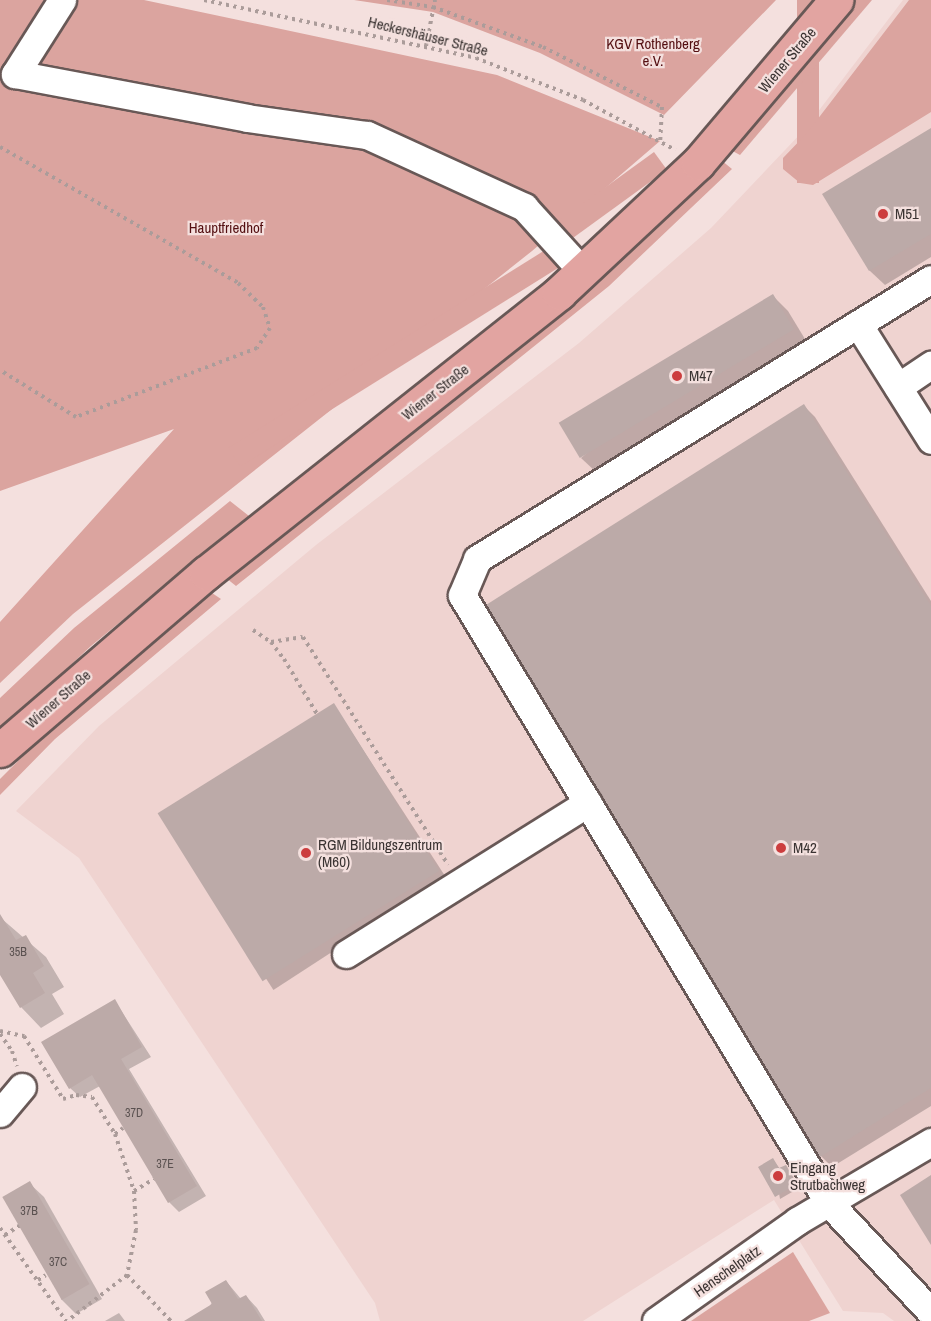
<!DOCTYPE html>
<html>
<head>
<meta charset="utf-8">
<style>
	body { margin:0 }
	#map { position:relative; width:931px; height:1321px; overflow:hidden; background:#f4e0de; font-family:"Archivo Narrow",sans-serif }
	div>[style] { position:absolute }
	.built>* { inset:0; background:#efd3d0 }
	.green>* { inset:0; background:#dba49f; transform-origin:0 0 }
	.shadow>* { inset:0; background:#0003; transform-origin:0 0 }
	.building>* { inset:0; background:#bcaaa8; transform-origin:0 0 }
	.path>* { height:4px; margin-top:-2px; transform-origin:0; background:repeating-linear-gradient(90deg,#ab9c9a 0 3px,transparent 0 7.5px) }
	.roads { filter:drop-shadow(2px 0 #685856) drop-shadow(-2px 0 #685856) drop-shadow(0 2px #685856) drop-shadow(0 -2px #685856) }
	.minor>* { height:27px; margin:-13.5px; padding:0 13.5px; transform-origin:13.5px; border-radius:13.5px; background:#fff }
	.major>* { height:33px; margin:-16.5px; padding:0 16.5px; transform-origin:16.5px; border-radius:16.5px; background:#e2a4a1 }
	.dots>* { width:16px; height:16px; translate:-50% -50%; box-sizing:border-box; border:3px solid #f4e0de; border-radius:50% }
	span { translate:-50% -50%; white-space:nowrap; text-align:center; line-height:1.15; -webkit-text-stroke:4.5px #f4e0de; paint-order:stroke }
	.number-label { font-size:12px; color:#5a5150 }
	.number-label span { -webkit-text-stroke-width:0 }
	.street-label { font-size:15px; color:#3a3332 }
	.park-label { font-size:15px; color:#540f11 }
	.poi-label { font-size:15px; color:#3a3332 }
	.left { translate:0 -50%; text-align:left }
</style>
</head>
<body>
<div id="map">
	<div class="built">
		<i style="clip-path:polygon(903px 0,931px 0,931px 1321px,894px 1321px,883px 1313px,843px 1311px,774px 1200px,583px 1321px,380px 1321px,375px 1303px,79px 858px,16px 811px,99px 726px,316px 545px,579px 343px,711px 228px,804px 130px)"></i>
	</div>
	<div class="green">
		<i style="clip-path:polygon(0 0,144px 0,497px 75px,660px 141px,532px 251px,73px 614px,0 683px,0 622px,174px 429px,0 491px)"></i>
		<i style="clip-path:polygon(354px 0,776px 0,664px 115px,540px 53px,433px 12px)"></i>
		<i style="left:797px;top:0;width:22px;height:183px"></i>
		<i style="clip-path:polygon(852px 0,872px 0,740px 155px,725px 147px)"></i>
		<i style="clip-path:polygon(909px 0,931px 0,931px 112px,813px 185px,800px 183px,783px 169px,783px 158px,807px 133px)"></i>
		<i style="left:654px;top:152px;width:22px;height:129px;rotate:54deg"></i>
		<i style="clip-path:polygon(721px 160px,732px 169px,609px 286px,236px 586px,226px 578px,606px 271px)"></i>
		<i style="left:550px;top:247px;width:22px;height:379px;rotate:58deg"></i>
		<i style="clip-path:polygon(230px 501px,249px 516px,91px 646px,0 731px,0 698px,74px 628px)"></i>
		<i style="clip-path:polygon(209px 591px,221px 599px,55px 739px,0 795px,0 779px,60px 719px)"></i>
		<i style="clip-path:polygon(793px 1252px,830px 1313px,809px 1321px,691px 1321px)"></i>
	</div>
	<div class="shadow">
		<i style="clip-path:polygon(931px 130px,931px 257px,885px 285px,870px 271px,824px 195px)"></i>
		<i style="clip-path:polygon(773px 296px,788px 311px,808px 344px,596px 472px,581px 458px)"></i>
		<i style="clip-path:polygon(804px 406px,815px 417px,931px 601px,931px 1106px,832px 1167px,821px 1156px)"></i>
		<i style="left:334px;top:705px;width:206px;height:206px;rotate:57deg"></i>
		<i style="clip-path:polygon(2px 919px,46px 957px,64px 987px,52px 994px,64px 1014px,41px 1028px,21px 1007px,0 972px)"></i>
		<i style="clip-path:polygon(115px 1001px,151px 1057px,129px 1069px,206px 1196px,179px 1212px,169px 1202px,100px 1086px,80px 1097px,70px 1088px)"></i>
		<i style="clip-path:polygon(773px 1160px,780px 1169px,789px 1170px,799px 1188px,780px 1199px)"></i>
		<i style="clip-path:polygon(29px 1183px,44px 1197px,102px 1299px,76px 1314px,61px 1299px)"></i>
		<i style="clip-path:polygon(226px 1281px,241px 1299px,246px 1296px,257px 1308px,265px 1321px,200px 1321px)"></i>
		<i style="clip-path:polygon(119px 1313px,125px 1321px,105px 1321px)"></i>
	</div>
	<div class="building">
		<i style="clip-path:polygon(931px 128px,931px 234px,869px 271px,822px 194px)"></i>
		<i style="left:773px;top:294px;width:41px;height:250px;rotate:59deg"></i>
		<i style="clip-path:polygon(804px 404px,931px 606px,931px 1088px,820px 1157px,486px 605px)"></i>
		<i style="left:334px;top:703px;width:198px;height:208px;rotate:58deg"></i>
		<i style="clip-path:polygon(0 914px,16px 940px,26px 935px,44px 966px,33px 973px,45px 993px,20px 1008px,0 975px)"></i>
		<i style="clip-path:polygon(115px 999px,142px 1047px,121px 1059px,197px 1186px,168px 1203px,92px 1075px,69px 1089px,41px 1042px)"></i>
		<i style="clip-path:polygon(773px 1158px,779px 1168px,786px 1165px,797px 1184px,775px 1197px,758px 1167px)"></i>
		<i style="clip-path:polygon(931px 1175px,931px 1245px,900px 1195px)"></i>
		<i style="left:30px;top:1181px;width:119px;height:32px;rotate:60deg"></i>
		<i style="clip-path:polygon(226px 1280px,238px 1299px,246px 1295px,262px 1321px,184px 1321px,212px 1304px,205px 1292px)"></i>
	</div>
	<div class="path">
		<i style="left:204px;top:0;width:278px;rotate:12deg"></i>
		<i style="left:476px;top:58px;width:115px;rotate:21.4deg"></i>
		<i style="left:583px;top:100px;width:105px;rotate:28.5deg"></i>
		<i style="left:387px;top:0;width:47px;rotate:8.7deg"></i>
		<i style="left:433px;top:7px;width:117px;rotate:20deg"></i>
		<i style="left:543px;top:47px;width:133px;rotate:26.8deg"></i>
		<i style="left:662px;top:107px;width:34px;rotate:93deg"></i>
		<i style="left:426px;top:46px;width:47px;rotate:-78.9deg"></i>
		<i style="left:0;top:147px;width:274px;rotate:29.7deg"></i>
		<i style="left:238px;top:283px;width:35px;rotate:44deg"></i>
		<i style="left:263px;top:307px;width:22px;rotate:72deg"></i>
		<i style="left:270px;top:328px;width:24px;rotate:123deg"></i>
		<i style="left:257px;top:348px;width:194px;rotate:159.1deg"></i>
		<i style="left:76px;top:417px;width:89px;rotate:-148.3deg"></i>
		<i style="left:253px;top:630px;width:22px;rotate:34deg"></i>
		<i style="left:271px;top:642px;width:21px;rotate:53deg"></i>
		<i style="left:284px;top:659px;width:64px;rotate:59deg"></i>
		<i style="left:271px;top:642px;width:32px;rotate:-9deg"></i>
		<i style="left:303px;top:637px;width:270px;rotate:57.5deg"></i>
		<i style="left:0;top:1031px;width:25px;rotate:12deg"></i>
		<i style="left:24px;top:1036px;width:74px;rotate:58.2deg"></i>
		<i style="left:63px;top:1099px;width:14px;rotate:-17deg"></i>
		<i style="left:76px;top:1095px;width:16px;rotate:7deg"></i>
		<i style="left:92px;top:1097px;width:44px;rotate:58.1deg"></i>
		<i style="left:115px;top:1134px;width:60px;rotate:71.6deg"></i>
		<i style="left:134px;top:1191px;width:39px;rotate:87deg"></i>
		<i style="left:136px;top:1230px;width:46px;rotate:101.3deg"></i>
		<i style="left:127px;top:1275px;width:76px;rotate:142.5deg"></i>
		<i style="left:0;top:1034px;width:21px;rotate:55deg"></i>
		<i style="left:12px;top:1051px;width:16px;rotate:72deg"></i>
		<i style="left:115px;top:1134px;width:10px;rotate:-37deg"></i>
		<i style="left:134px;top:1191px;width:23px;rotate:-31deg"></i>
		<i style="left:0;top:1228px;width:114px;rotate:54.6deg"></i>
		<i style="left:5px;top:1235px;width:17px;rotate:-33deg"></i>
		<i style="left:127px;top:1275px;width:64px;rotate:46.3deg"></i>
		<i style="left:38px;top:1280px;width:9px;rotate:-32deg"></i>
	</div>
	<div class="roads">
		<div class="minor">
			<i style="left:62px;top:0;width:88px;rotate:122.4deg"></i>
			<i style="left:15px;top:74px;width:236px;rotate:10.7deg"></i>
			<i style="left:247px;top:118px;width:121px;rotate:8.1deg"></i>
			<i style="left:367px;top:135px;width:173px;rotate:24.6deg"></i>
			<i style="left:524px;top:207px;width:88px;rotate:47.8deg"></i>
			<i style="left:858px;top:324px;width:137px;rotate:57.8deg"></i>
			<i style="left:898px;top:387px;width:40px;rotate:-34deg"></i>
			<i style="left:346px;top:954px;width:285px;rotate:-32deg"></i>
			<i style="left:0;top:1113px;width:34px;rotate:-50deg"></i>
			<i style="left:929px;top:1310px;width:146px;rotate:-133.1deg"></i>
			<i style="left:829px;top:1203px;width:710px;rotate:-121.12deg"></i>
			<i style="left:462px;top:595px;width:39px;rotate:-67deg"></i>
			<i style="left:477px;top:559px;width:533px;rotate:-31.66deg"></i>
			<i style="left:656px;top:1321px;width:173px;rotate:-35.3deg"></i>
			<i style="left:797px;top:1221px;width:156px;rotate:-30.5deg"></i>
		</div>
		<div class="major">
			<i style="left:0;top:750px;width:272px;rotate:-40.7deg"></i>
			<i style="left:206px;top:573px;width:451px;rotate:-38.4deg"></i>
			<i style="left:559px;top:293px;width:190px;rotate:-43.1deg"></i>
			<i style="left:698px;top:163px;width:214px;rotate:-49.7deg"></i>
		</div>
	</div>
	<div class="dots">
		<i style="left:883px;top:214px;background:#cc3d3e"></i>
		<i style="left:677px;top:376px;background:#cc3d3e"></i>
		<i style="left:781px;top:848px;background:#cc3d3e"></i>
		<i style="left:306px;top:853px;background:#cc3d3e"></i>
		<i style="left:778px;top:1176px;background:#cc3d3e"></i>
	</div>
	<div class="number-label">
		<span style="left:18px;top:953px">35B</span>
		<span style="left:134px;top:1114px">37D</span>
		<span style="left:165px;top:1165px">37E</span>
		<span style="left:29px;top:1212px">37B</span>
		<span style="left:58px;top:1263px">37C</span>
	</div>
	<div class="street-label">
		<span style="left:428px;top:36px;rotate:14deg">Heckershäuser Straße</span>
		<span style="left:787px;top:60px;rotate:-50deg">Wiener Straße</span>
		<span style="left:435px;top:392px;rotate:-38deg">Wiener Straße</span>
		<span style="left:58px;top:699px;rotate:-41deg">Wiener Straße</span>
		<span style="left:727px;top:1271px;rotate:-35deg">Henschelplatz</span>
	</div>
	<div class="park-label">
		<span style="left:653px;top:52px">KGV Rothenberg<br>e.V.</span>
		<span style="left:226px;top:228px">Hauptfriedhof</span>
	</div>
	<div class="poi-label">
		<span class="left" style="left:895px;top:214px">M51</span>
		<span class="left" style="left:689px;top:376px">M47</span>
		<span class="left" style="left:318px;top:853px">RGM Bildungszentrum<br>(M60)</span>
		<span class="left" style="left:793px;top:848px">M42</span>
		<span class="left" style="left:790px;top:1176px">Eingang<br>Strutbachweg</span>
	</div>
</div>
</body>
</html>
